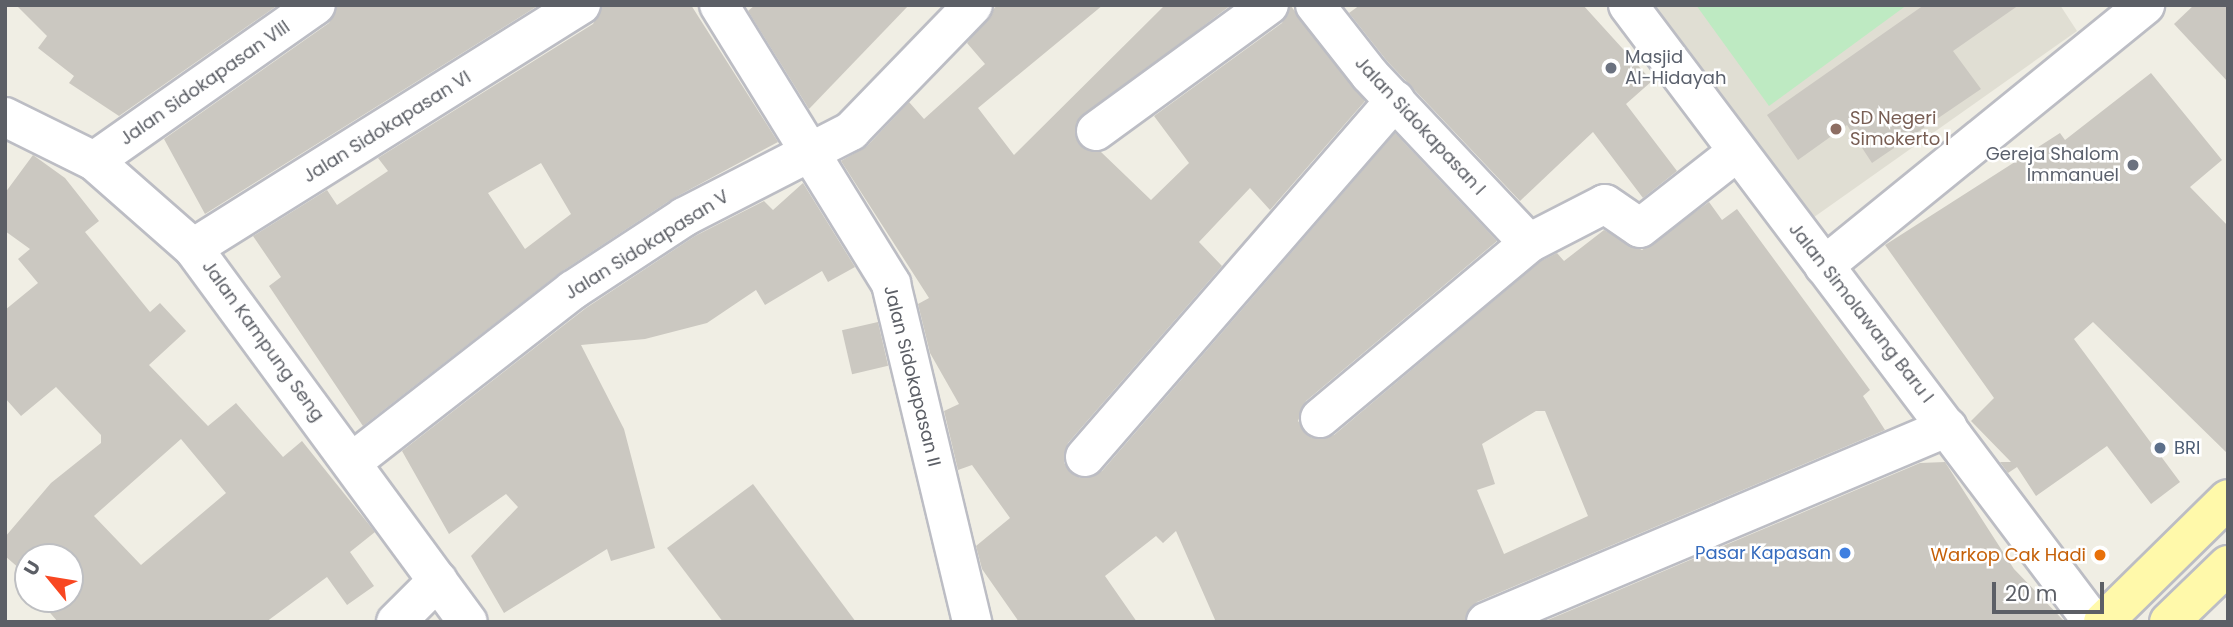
<!DOCTYPE html>
<html>
<head>
<meta charset="utf-8">
<style>
	body { margin:0 }
	#map { position:relative; width:2233px; height:627px; overflow:hidden; background:#f0eee4; font-family:Poppins,sans-serif }
	div>[style] { position:absolute }
	.education>* { inset:0; background:#e0ded3 }
	.green>* { inset:0; background:#beeac2 }
	.building>* { inset:0; background:#cbc8c1; transform-origin:0 0 }
	.roads { filter:drop-shadow(2px 0 #bcbdc4) drop-shadow(-2px 0 #bcbdc4) drop-shadow(0 2px #bcbdc4) drop-shadow(0 -2px #bcbdc4) }
	.street>* { height:38px; margin:-19px; padding:0 19px; transform-origin:19px; border-radius:19px; background:#fff }
	.secondary>* { height:38px; margin:-19px; padding:0 19px; transform-origin:19px; border-radius:19px; background:#fff }
	.primary>* { height:38px; margin:-19px; padding:0 19px; transform-origin:19px; border-radius:19px; background:#fff9aa }
	.dots>* { width:19px; height:19px; translate:-50% -50%; box-sizing:border-box; border:4px solid #fff; border-radius:50% }
	span { translate:-50% -50%; white-space:nowrap; text-align:center; line-height:1.15; -webkit-text-stroke:5px #fff; paint-order:stroke }
	.worship-label { font-size:18px; color:#5b616d }
	.left { translate:0 -50%; text-align:left }
	.right { translate:-100% -50%; text-align:right }
	.street-label { font-size:18px; color:#5c5f66 }
	.education-label { font-size:18px; color:#785e54 }
	.service-label { font-size:18px; color:#4e5e75 }
	.shop-label { font-size:18px; color:#366cbe }
	.food-label { font-size:18px; color:#c56008 }
	.frame { position:absolute; inset:0; border:7px solid #5c5f66; pointer-events:none }
	.north { position:absolute; left:14px; top:543px; width:70px; height:70px; box-sizing:border-box; background:#fff; border:2px solid #bebfc2; border-radius:50%; rotate:300deg; font-size:19px; font-weight:700; line-height:28px; text-align:center; color:#5c5f66 }
	.north::after { content:''; display:block; margin:auto; width:24px; height:32px; background:#f84721; clip-path:polygon(50% 0,100% 100%,50% 72%,0 100%) }
	.scale { position:absolute; left:1992px; top:582px; width:112px; height:32px; box-sizing:border-box; border:4px solid #5c5f66; border-top:0; padding-left:9px; font-size:21px; line-height:24px; white-space:nowrap; color:#5c5f66; -webkit-text-stroke:5px #fff; paint-order:stroke }
</style>
</head>
<body>
<div id="map">
	<div class="education">
		<i style="clip-path:polygon(1650px 5px,2060px 5px,2077px 31px,1800px 227px)"></i>
	</div>
	<div class="green">
		<i style="clip-path:polygon(1696px 5px,1907px 5px,1769px 106px)"></i>
	</div>
	<div class="building">
		<i style="clip-path:polygon(16px 5px,278px 5px,119px 116px,69px 83px,74px 76px,38px 48px,47px 36px)"></i>
		<i style="clip-path:polygon(338px 5px,539px 5px,205px 214px,164px 139px,329px 23px)"></i>
		<i style="clip-path:polygon(evenodd,603px 5px,691px 5px,778px 142px,672px 199px,561px 272px,363px 426px,269px 286px,281px 277px,253px 236px,327px 190px,337px 205px,388px 171px,378px 158px,593px 24px,603px 5px,541px 163px,571px 214px,525px 249px,488px 193px,541px 163px)"></i>
		<i style="clip-path:polygon(755px 5px,909px 5px,809px 109px,748px 11px)"></i>
		<i style="clip-path:polygon(evenodd,997px 5px,1103px 5px,978px 108px,1014px 155px,1165px 5px,1231px 5px,1076px 123px,1079px 144px,1101px 152px,1151px 200px,1189px 163px,1154px 116px,1282px 23px,1290px 5px,1365px 101px,1270px 210px,1250px 188px,1199px 242px,1222px 266px,1068px 443px,1064px 463px,1080px 478px,1102px 471px,1395px 133px,1497px 241px,1306px 401px,1298px 421px,1312px 438px,1334px 435px,1541px 261px,1557px 253px,1564px 261px,1604px 230px,1642px 250px,1709px 202px,1722px 220px,1737px 209px,1870px 390px,1863px 396px,1885px 430px,1477px 602px,1465px 622px,1216px 622px,1176px 531px,1163px 543px,1156px 536px,1105px 576px,1137px 622px,1019px 622px,982px 569px,976px 546px,1010px 518px,972px 465px,958px 470px,944px 411px,959px 404px,930px 353px,918px 304px,929px 298px,841px 161px,867px 146px,909px 102px,924px 119px,985px 64px,967px 43px,997px 5px,1536px 411px,1545px 411px,1588px 516px,1504px 554px,1477px 490px,1495px 484px,1482px 444px,1536px 411px)"></i>
		<i style="clip-path:polygon(1360px 5px,1583px 5px,1652px 81px,1626px 104px,1677px 171px,1643px 198px,1593px 132px,1520px 201px,1387px 61px,1349px 13px)"></i>
		<i style="clip-path:polygon(1924px 5px,2019px 5px,1953px 51px,1981px 89px,1872px 163px,1847px 125px,1798px 160px,1767px 115px)"></i>
		<i style="clip-path:polygon(2194px 5px,2228px 5px,2228px 82px,2174px 24px)"></i>
		<i style="clip-path:polygon(2151px 73px,2222px 160px,2190px 187px,2228px 226px,2228px 454px,2093px 322px,2074px 339px,2180px 482px,2151px 504px,2107px 446px,2036px 496px,2017px 467px,2008px 473px,2000px 462px,2011px 462px,1971px 421px,1994px 398px,1885px 245px,2060px 133px,2065px 140px)"></i>
		<i style="clip-path:polygon(evenodd,33px 155px,65px 178px,99px 221px,85px 232px,150px 312px,160px 303px,186px 331px,149px 365px,208px 426px,236px 403px,283px 457px,302px 441px,375px 532px,350px 552px,374px 586px,347px 605px,327px 577px,266px 622px,58px 622px,38px 599px,70px 599px,70px 557px,28px 557px,28px 576px,5px 556px,5px 537px,51px 483px,101px 443px,101px 435px,56px 387px,21px 416px,5px 398px,5px 310px,38px 283px,18px 259px,30px 249px,5px 231px,5px 193px,33px 155px,181px 439px,226px 493px,141px 565px,94px 516px,181px 439px)"></i>
		<i style="clip-path:polygon(803px 183px,855px 267px,828px 282px,822px 271px,765px 305px,756px 290px,707px 323px,645px 339px,581px 345px,624px 429px,655px 548px,611px 561px,607px 549px,504px 613px,471px 556px,518px 507px,506px 494px,449px 534px,402px 451px,586px 308px,695px 236px,764px 201px,773px 210px)"></i>
		<i style="left:878px;top:322px;width:45px;height:37px;rotate:77deg"></i>
		<i style="clip-path:polygon(1945px 462px,2014px 569px,2065px 622px,1543px 622px,1920px 463px)"></i>
		<i style="clip-path:polygon(753px 484px,856px 622px,723px 622px,667px 548px)"></i>
	</div>
	<div class="roads">
		<div class="street">
			<i style="left:719px;top:5px;width:328px;rotate:58.3deg"></i>
			<i style="left:891px;top:284px;width:348px;rotate:76.5deg"></i>
			<i style="left:1315px;top:5px;width:89px;rotate:51.8deg"></i>
			<i style="left:1370px;top:75px;width:231px;rotate:46.6deg"></i>
			<i style="left:1628px;top:5px;width:773px;rotate:53deg"></i>
			<i style="left:1096px;top:131px;width:214px;rotate:-36.1deg"></i>
			<i style="left:94px;top:161px;width:271px;rotate:-35.1deg"></i>
			<i style="left:193px;top:248px;width:458px;rotate:-32.1deg"></i>
			<i style="left:1824px;top:266px;width:414px;rotate:-39.1deg"></i>
			<i style="left:1320px;top:418px;width:273px;rotate:-39.9deg"></i>
			<i style="left:1529px;top:243px;width:85px;rotate:-27.2deg"></i>
			<i style="left:1605px;top:204px;width:42px;rotate:34.4deg"></i>
			<i style="left:1640px;top:228px;width:123px;rotate:-38.1deg"></i>
			<i style="left:1085px;top:457px;width:473px;rotate:-49deg"></i>
			<i style="left:352px;top:462px;width:280px;rotate:-37.9deg"></i>
			<i style="left:573px;top:290px;width:133px;rotate:-33.3deg"></i>
			<i style="left:684px;top:217px;width:188px;rotate:-27.2deg"></i>
			<i style="left:851px;top:131px;width:175px;rotate:-45.9deg"></i>
			<i style="left:396px;top:622px;width:59px;rotate:-45deg"></i>
			<i style="left:1486px;top:622px;width:501px;rotate:-22.88deg"></i>
		</div>
		<div class="secondary">
			<i style="left:5px;top:117px;width:99px;rotate:26.3deg"></i>
			<i style="left:94px;top:161px;width:132px;rotate:41.3deg"></i>
			<i style="left:193px;top:248px;width:464px;rotate:53.7deg"></i>
		</div>
		<div class="primary">
			<i style="left:2103px;top:622px;width:175px;rotate:-44.5deg"></i>
			<i style="left:2169px;top:622px;width:82px;rotate:-44deg"></i>
		</div>
	</div>
	<div class="dots">
		<i style="left:1611px;top:68px;background:#6b7280"></i>
		<i style="left:1836px;top:129px;background:#8d6e63"></i>
		<i style="left:2133px;top:165px;background:#6b7280"></i>
		<i style="left:2160px;top:448px;background:#5c6f8a"></i>
		<i style="left:1845px;top:553px;background:#3f7fe0"></i>
		<i style="left:2100px;top:555px;background:#e8710a"></i>
	</div>
	<div class="worship-label">
		<span class="left" style="left:1625px;top:68px">Masjid<br>Al-Hidayah</span>
		<span class="right" style="left:2119px;top:165px">Gereja Shalom<br>Immanuel</span>
	</div>
	<div class="street-label">
		<span style="left:205px;top:83px;rotate:-35deg">Jalan Sidokapasan VIII</span>
		<span style="left:1420px;top:126px;rotate:47deg">Jalan Sidokapasan I</span>
		<span style="left:387px;top:127px;rotate:-32deg">Jalan Sidokapasan VI</span>
		<span style="left:647px;top:245px;rotate:-32deg">Jalan Sidokapasan V</span>
		<span style="left:1861px;top:313px;rotate:52deg">Jalan Simolawang Baru I</span>
		<span style="left:263px;top:341px;rotate:54deg">Jalan Kampung Seng</span>
		<span style="left:912px;top:376px;rotate:76deg">Jalan Sidokapasan II</span>
	</div>
	<div class="education-label">
		<span class="left" style="left:1850px;top:129px">SD Negeri<br>Simokerto I</span>
	</div>
	<div class="service-label">
		<span class="left" style="left:2174px;top:448px">BRI</span>
	</div>
	<div class="shop-label">
		<span class="right" style="left:1831px;top:553px">Pasar Kapasan</span>
	</div>
	<div class="food-label">
		<span class="right" style="left:2086px;top:555px">Warkop Cak Hadi</span>
	</div>
	<div class="frame"></div>
	<div class="north">U</div>
	<div class="scale">20 m</div>
</div>
</body>
</html>
